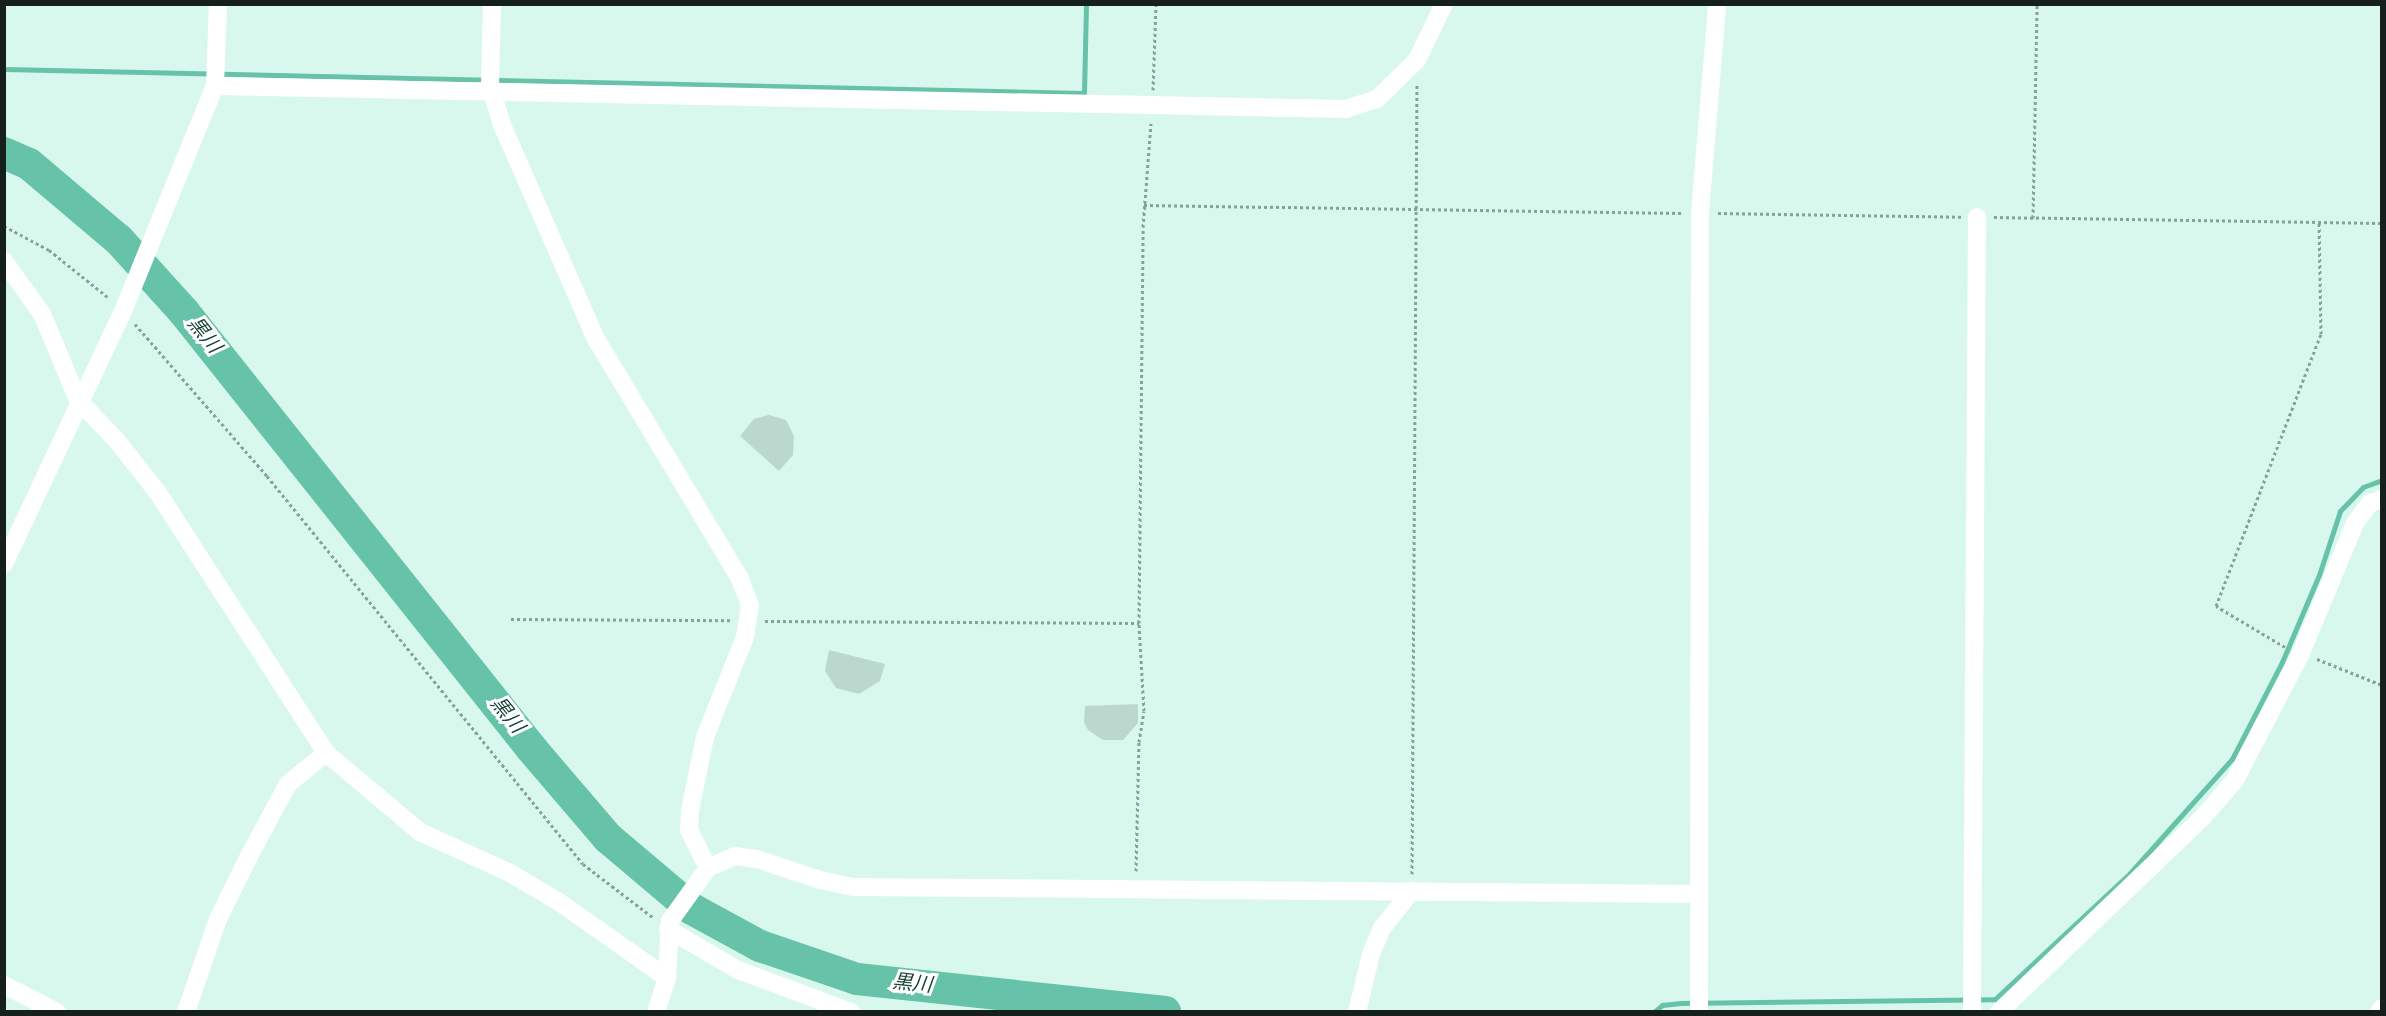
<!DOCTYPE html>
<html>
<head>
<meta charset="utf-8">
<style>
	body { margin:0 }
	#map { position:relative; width:2386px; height:1016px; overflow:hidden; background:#d9f8ed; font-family:Overpass,"Noto Sans JP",sans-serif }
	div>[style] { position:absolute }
	.stream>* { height:5px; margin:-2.5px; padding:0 2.5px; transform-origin:2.5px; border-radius:2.5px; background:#66c3a9 }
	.river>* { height:32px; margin:-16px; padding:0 16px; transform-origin:16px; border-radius:16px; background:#66c3a9 }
	.building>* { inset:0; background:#bad8ce }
	.path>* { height:3px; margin-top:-1.5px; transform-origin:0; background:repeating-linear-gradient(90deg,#89a098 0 3px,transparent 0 6px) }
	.minor>* { height:18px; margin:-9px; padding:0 9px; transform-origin:9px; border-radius:9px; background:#fff }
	span { translate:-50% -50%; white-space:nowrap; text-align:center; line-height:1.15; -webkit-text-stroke:6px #fff; paint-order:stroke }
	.water-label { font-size:20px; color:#1a4439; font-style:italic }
	.frame { position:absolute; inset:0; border:6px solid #15201d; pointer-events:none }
</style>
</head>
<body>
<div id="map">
	<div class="stream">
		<i style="left:4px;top:69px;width:1080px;rotate:1.27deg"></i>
		<i style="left:1084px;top:93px;width:89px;rotate:-88.7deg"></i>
		<i style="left:1654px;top:1012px;width:11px;rotate:-41deg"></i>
		<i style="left:1662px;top:1005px;width:19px;rotate:-6deg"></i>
		<i style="left:1681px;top:1003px;width:314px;rotate:-0.7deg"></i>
		<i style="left:1995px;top:999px;width:185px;rotate:-43deg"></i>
		<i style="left:2130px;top:873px;width:153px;rotate:-48.2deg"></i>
		<i style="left:2232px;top:759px;width:109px;rotate:-62.7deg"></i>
		<i style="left:2282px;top:662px;width:95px;rotate:-67deg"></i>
		<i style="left:2319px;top:575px;width:67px;rotate:-71.8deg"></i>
		<i style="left:2340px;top:511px;width:33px;rotate:-46deg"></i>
		<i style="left:2363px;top:487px;width:20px;rotate:-20deg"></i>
	</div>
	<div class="river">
		<i style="left:4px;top:153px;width:27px;rotate:24deg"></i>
		<i style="left:29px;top:164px;width:118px;rotate:40.2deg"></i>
		<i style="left:119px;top:240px;width:97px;rotate:47.9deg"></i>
		<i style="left:184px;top:312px;width:557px;rotate:51.48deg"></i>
		<i style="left:531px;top:748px;width:118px;rotate:49.5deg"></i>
		<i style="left:608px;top:838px;width:110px;rotate:40.2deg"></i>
		<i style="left:692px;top:909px;width:77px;rotate:28.6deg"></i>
		<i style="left:760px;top:946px;width:102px;rotate:18.8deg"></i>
		<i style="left:857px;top:979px;width:310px;rotate:6.1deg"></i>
	</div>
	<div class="building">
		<i style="clip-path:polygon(769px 415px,786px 420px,794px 436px,793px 455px,779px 471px,740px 436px,754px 419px)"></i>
		<i style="clip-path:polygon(829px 650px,885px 664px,880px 681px,859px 694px,836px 688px,825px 671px)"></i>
		<i style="clip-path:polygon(1138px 704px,1138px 723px,1123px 740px,1103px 740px,1088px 730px,1084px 722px,1085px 706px)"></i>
	</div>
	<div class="path">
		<i style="left:1153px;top:90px;width:86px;rotate:-88deg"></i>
		<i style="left:1144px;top:205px;width:538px;rotate:0.85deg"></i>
		<i style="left:1718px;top:213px;width:243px;rotate:0.9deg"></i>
		<i style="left:1994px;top:217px;width:388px;rotate:0.9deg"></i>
		<i style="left:2033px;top:218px;width:214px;rotate:-88.9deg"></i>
		<i style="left:4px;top:226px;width:51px;rotate:28.1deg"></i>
		<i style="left:49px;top:250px;width:77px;rotate:38.7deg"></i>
		<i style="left:135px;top:324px;width:201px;rotate:49deg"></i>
		<i style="left:267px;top:476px;width:500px;rotate:50.84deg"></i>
		<i style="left:583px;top:864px;width:89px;rotate:37.3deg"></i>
		<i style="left:511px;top:619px;width:220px;rotate:0.3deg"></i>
		<i style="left:765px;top:621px;width:374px;rotate:0.3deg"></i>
		<i style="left:2285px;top:647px;width:80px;rotate:-149.3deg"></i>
		<i style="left:2216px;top:606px;width:292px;rotate:-68.9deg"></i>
		<i style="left:2321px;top:334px;width:112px;rotate:-91deg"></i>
		<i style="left:2317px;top:659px;width:70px;rotate:21.8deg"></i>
		<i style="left:1136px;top:871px;width:129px;rotate:-88.7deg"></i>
		<i style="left:1139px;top:742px;width:31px;rotate:-81deg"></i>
		<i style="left:1144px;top:711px;width:88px;rotate:-93.3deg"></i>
		<i style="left:1139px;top:623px;width:396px;rotate:-89.4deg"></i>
		<i style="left:1143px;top:227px;width:104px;rotate:-85.6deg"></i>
		<i style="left:1412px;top:874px;width:791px;rotate:-89.64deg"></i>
	</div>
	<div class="minor">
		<i style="left:492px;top:4px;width:81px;rotate:91.4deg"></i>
		<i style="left:490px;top:85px;width:42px;rotate:73.3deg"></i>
		<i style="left:502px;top:125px;width:234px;rotate:66.3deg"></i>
		<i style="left:596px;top:339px;width:280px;rotate:59deg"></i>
		<i style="left:740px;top:579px;width:28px;rotate:69deg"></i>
		<i style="left:750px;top:605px;width:32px;rotate:99deg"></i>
		<i style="left:745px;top:637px;width:108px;rotate:111.8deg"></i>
		<i style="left:705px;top:737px;width:76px;rotate:101.5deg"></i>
		<i style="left:690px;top:811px;width:19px;rotate:93deg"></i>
		<i style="left:689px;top:830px;width:42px;rotate:63.4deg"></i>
		<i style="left:708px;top:868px;width:65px;rotate:125.6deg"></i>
		<i style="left:670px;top:921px;width:57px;rotate:93deg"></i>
		<i style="left:667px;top:978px;width:36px;rotate:108deg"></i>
		<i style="left:215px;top:86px;width:1131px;rotate:1.17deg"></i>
		<i style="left:1346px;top:109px;width:33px;rotate:-18deg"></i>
		<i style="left:1377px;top:99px;width:56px;rotate:-44.3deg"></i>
		<i style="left:1417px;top:60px;width:62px;rotate:-64.3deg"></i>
		<i style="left:4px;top:261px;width:65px;rotate:54.4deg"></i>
		<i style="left:42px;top:314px;width:93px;rotate:67.3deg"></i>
		<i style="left:78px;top:400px;width:58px;rotate:46.4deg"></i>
		<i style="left:118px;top:442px;width:65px;rotate:51.9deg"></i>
		<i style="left:158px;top:493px;width:310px;rotate:57.1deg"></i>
		<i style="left:326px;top:753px;width:123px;rotate:40deg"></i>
		<i style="left:420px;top:832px;width:99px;rotate:24.5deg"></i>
		<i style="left:510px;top:873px;width:57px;rotate:30.6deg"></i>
		<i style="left:559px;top:902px;width:132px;rotate:35.1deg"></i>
		<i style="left:4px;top:564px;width:280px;rotate:-64.8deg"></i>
		<i style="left:123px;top:311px;width:243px;rotate:-67.8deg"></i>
		<i style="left:215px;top:86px;width:82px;rotate:-87.9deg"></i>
		<i style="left:708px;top:868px;width:30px;rotate:-24deg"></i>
		<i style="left:735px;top:856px;width:22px;rotate:8deg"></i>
		<i style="left:757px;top:859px;width:66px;rotate:18.4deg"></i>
		<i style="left:820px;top:880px;width:35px;rotate:12deg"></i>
		<i style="left:854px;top:887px;width:845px;rotate:0.47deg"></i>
		<i style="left:668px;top:929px;width:81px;rotate:30.4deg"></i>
		<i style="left:738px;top:970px;width:121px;rotate:20.4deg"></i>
		<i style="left:4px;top:985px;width:59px;rotate:27deg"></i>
		<i style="left:186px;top:1012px;width:98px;rotate:-71deg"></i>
		<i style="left:218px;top:919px;width:70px;rotate:-63.8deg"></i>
		<i style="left:249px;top:856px;width:82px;rotate:-61.6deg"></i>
		<i style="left:288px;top:784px;width:49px;rotate:-39.2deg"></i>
		<i style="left:1357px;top:1012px;width:60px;rotate:-76.4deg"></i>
		<i style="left:1371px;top:954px;width:28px;rotate:-67deg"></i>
		<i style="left:1382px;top:928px;width:48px;rotate:-51deg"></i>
		<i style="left:1699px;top:1012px;width:799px;rotate:-89.93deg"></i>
		<i style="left:1700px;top:213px;width:210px;rotate:-85.3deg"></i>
		<i style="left:1972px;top:1012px;width:795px;rotate:-89.64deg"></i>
		<i style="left:1999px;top:1012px;width:284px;rotate:-43.7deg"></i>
		<i style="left:2204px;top:816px;width:48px;rotate:-49.3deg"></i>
		<i style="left:2235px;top:780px;width:143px;rotate:-62.5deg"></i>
		<i style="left:2301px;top:653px;width:141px;rotate:-67.4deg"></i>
		<i style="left:2355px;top:523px;width:25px;rotate:-53deg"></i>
		<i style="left:2370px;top:503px;width:13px;rotate:-18deg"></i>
		<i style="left:2379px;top:1012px;width:5px;rotate:-53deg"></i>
	</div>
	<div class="water-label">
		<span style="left:203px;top:336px;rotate:51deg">黒川</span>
		<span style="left:506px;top:716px;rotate:51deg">黒川</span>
		<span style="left:912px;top:985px;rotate:6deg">黒川</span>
	</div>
	<div class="frame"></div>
</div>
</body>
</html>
